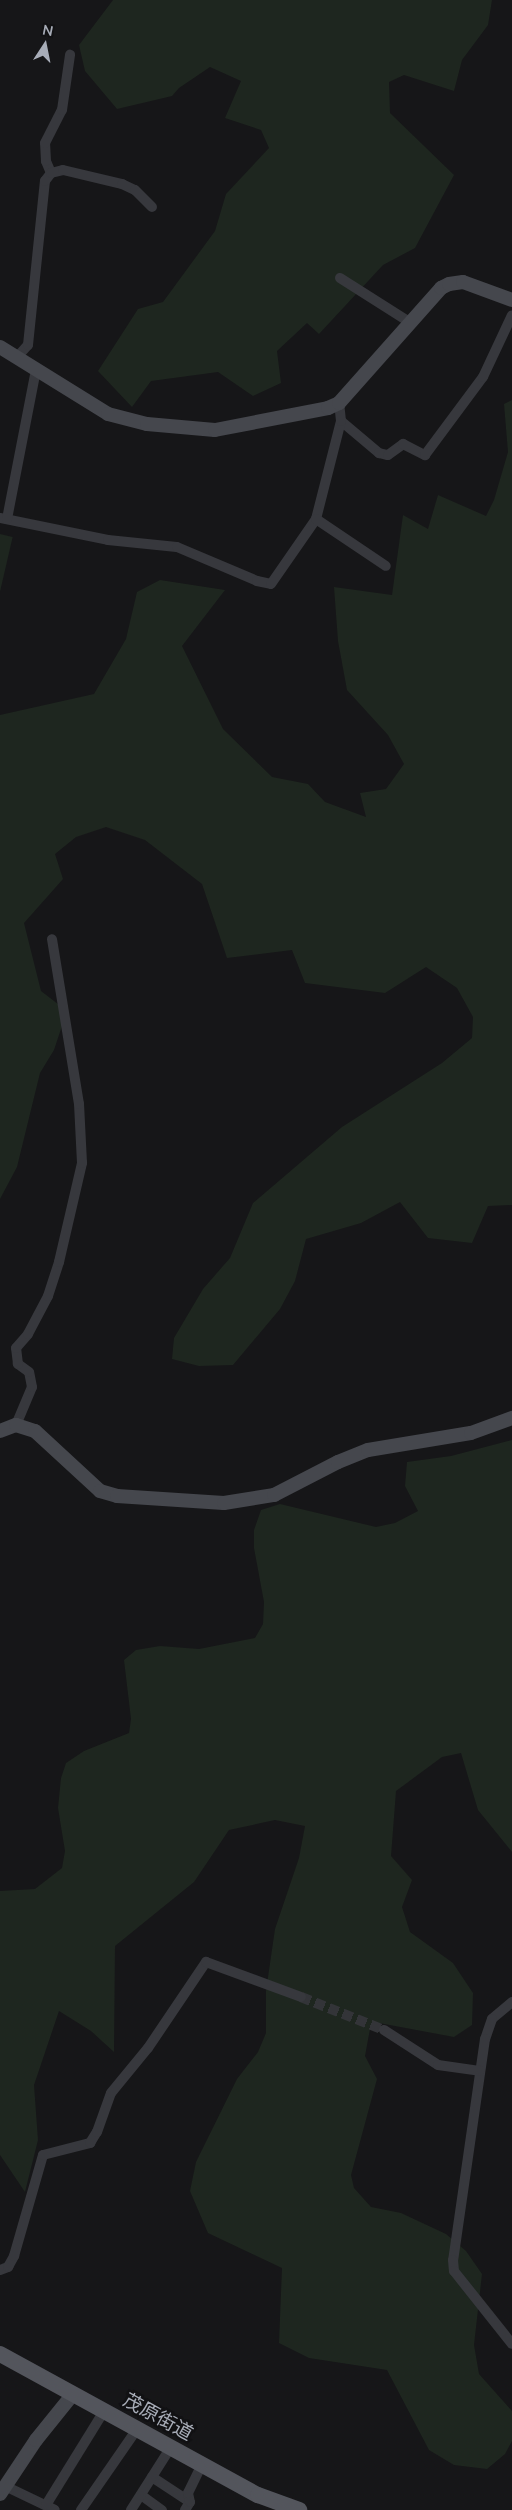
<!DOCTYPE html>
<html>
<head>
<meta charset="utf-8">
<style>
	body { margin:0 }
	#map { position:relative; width:512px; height:2510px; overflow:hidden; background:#161618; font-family:Mulish,"Noto Sans JP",sans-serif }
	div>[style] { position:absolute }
	.green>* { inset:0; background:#1e261f; transform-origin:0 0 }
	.street-tunnel>* { height:10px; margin-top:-5px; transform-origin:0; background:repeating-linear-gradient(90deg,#333438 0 10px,transparent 0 15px) }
	.street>* { height:10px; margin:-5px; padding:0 5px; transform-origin:5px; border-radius:5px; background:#37383d }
	.secondary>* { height:14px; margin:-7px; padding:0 7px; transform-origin:7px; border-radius:7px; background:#45474d }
	.primary>* { height:16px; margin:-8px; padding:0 8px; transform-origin:8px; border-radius:8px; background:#53555c }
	span { translate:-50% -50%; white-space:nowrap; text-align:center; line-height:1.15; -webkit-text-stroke:5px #111113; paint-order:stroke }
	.street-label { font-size:19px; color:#a8adb8 }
	.north { position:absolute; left:20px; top:20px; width:50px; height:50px; -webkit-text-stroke:4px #111113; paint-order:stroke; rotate:11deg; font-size:14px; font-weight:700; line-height:20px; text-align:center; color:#a8adb8 }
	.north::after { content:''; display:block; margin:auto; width:18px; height:22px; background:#a8adb8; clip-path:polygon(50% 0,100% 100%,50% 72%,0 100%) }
</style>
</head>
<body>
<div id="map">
	<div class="green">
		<i style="clip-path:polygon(113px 0,492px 0,488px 25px,462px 60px,454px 91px,404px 75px,389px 82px,390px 113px,454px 175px,415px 248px,383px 265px,319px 334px,307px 323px,277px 351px,281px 383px,253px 396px,218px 372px,151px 381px,132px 407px,98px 371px,138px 309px,163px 302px,215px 231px,226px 194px,269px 148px,261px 130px,225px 118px,241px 81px,210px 67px,179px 88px,172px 96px,117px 109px,85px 71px,79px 45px)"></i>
		<i style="clip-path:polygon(512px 400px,512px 1205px,488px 1206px,472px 1243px,428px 1238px,400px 1202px,361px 1223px,306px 1239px,295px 1281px,280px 1309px,233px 1365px,199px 1366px,172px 1359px,174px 1338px,203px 1289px,230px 1258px,253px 1203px,342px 1127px,442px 1063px,472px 1038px,473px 1017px,457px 988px,426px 967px,385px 993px,305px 983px,292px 950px,227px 958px,202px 884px,145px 840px,106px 827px,76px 837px,55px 854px,63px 879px,24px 923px,41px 991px,67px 1011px,54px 1050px,40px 1073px,17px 1167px,0 1199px,0 715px,94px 694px,126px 639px,137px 592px,160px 580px,225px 590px,182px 646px,223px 729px,272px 777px,308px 784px,325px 802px,366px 817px,360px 793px,386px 789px,404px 764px,388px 735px,347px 690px,338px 641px,334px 587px,392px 595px,403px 515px,428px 529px,438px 495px,486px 516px,494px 500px,508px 452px,504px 404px)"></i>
		<i style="left:0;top:534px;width:13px;height:91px;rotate:13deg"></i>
		<i style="clip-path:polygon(512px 1440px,512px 1852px,478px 1810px,461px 1753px,442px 1757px,396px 1791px,391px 1856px,412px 1880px,402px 1907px,410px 1932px,453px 1963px,473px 1993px,472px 2025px,454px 2037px,379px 2023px,370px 2029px,365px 2056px,377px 2079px,351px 2175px,354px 2188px,371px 2207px,401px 2213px,446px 2234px,466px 2251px,482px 2274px,474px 2345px,479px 2374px,512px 2411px,512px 2441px,505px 2454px,487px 2469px,454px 2465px,429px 2450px,387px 2370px,309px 2358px,279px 2343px,282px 2268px,208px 2233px,190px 2191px,196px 2162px,237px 2079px,258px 2052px,266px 2033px,266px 1991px,275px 1929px,299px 1858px,305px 1826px,275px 1820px,229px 1830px,194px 1882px,115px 1946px,114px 2052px,91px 2031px,59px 2011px,34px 2085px,38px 2140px,25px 2192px,0 2155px,0 1891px,35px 1889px,62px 1868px,65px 1851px,58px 1808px,61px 1778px,66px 1763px,84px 1751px,129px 1733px,131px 1719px,124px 1660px,136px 1650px,160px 1646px,199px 1649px,255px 1638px,263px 1624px,264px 1602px,254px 1548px,254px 1530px,261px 1510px,280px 1504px,376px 1527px,395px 1523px,418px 1511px,405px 1486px,407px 1462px,451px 1456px)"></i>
	</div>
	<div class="street-tunnel">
		<i style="left:301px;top:1997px;width:89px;rotate:21.7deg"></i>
	</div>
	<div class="street">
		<i style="left:51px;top:173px;width:13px;rotate:-113deg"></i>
		<i style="left:46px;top:161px;width:18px;rotate:-93deg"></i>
		<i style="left:45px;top:143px;width:37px;rotate:-63deg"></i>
		<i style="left:62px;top:110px;width:56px;rotate:-81.7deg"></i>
		<i style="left:340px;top:278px;width:84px;rotate:32.4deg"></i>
		<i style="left:18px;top:356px;width:15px;rotate:-48deg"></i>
		<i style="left:28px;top:345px;width:165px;rotate:-84.1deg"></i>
		<i style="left:45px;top:181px;width:10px;rotate:-53deg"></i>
		<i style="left:51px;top:173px;width:12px;rotate:-14deg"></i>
		<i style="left:63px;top:170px;width:61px;rotate:13.3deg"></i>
		<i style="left:122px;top:184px;width:14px;rotate:25deg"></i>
		<i style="left:135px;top:190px;width:24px;rotate:45deg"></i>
		<i style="left:341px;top:421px;width:50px;rotate:40.1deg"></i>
		<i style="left:379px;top:453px;width:9px;rotate:13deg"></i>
		<i style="left:388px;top:455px;width:19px;rotate:-36deg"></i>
		<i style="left:403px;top:444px;width:25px;rotate:27deg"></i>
		<i style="left:425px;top:455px;width:97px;rotate:-53.4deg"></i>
		<i style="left:483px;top:377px;width:68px;rotate:-64.9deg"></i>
		<i style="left:0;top:518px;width:110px;rotate:11.5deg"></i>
		<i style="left:108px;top:540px;width:69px;rotate:5.8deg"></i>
		<i style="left:177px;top:547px;width:87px;rotate:23deg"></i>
		<i style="left:257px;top:581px;width:14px;rotate:12deg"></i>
		<i style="left:271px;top:584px;width:79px;rotate:-55.3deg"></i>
		<i style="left:316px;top:519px;width:101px;rotate:-75.7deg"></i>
		<i style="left:341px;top:421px;width:18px;rotate:-96deg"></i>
		<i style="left:7px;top:519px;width:152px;rotate:-79deg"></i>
		<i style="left:316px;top:519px;width:84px;rotate:33.9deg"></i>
		<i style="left:16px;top:1425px;width:41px;rotate:-67.2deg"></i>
		<i style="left:32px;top:1387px;width:15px;rotate:-101deg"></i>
		<i style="left:29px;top:1372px;width:14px;rotate:-144deg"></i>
		<i style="left:18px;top:1364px;width:16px;rotate:-97deg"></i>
		<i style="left:16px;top:1348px;width:18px;rotate:-49deg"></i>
		<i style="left:28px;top:1334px;width:43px;rotate:-62.2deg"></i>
		<i style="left:48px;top:1296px;width:36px;rotate:-72deg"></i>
		<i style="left:59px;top:1262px;width:102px;rotate:-76.9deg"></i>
		<i style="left:82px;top:1163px;width:59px;rotate:-92.9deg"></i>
		<i style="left:79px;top:1104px;width:167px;rotate:-99.3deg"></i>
		<i style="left:512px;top:2002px;width:26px;rotate:140deg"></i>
		<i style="left:492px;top:2019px;width:21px;rotate:109deg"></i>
		<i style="left:485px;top:2039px;width:223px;rotate:98.2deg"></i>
		<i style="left:453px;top:2260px;width:11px;rotate:85deg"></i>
		<i style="left:454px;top:2271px;width:93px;rotate:51.5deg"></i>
		<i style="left:384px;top:2030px;width:64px;rotate:32.9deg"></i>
		<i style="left:438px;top:2065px;width:42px;rotate:8.1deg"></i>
		<i style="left:0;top:2270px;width:9px;rotate:-21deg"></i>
		<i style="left:8px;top:2267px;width:13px;rotate:-61deg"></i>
		<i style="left:14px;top:2256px;width:105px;rotate:-74deg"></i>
		<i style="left:43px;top:2155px;width:49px;rotate:-14.3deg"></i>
		<i style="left:90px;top:2143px;width:13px;rotate:-58deg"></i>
		<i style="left:97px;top:2132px;width:41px;rotate:-70.3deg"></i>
		<i style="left:111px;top:2093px;width:58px;rotate:-50.6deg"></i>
		<i style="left:148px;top:2048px;width:104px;rotate:-56deg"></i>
		<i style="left:206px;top:1962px;width:101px;rotate:20.2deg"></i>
		<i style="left:152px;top:2477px;width:45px;rotate:33.3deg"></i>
		<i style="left:5px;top:2486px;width:55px;rotate:25.6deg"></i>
		<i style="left:141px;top:2495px;width:26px;rotate:36deg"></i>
		<i style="left:46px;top:2505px;width:110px;rotate:-58.3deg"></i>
		<i style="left:81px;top:2510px;width:98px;rotate:-55.3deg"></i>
		<i style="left:131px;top:2510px;width:75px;rotate:-57.6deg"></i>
		<i style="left:185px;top:2510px;width:9px;rotate:-58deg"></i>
		<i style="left:190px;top:2502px;width:9px;rotate:-103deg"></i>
		<i style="left:188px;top:2493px;width:32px;rotate:-64deg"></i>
	</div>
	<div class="secondary">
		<i style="left:0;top:347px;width:127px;rotate:31.8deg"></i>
		<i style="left:108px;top:414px;width:40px;rotate:14.4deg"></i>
		<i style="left:147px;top:424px;width:68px;rotate:5deg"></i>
		<i style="left:215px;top:430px;width:115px;rotate:-11deg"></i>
		<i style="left:328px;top:408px;width:12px;rotate:-24deg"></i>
		<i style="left:339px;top:403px;width:154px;rotate:-48.4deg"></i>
		<i style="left:441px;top:288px;width:9px;rotate:-27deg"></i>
		<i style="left:449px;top:284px;width:14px;rotate:-8deg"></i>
		<i style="left:463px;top:282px;width:52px;rotate:20.2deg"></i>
		<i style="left:0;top:1431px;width:17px;rotate:-21deg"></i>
		<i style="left:16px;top:1425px;width:20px;rotate:18deg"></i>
		<i style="left:35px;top:1431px;width:88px;rotate:42.7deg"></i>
		<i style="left:100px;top:1491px;width:18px;rotate:16deg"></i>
		<i style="left:117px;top:1496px;width:107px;rotate:3.7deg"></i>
		<i style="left:224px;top:1503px;width:51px;rotate:-9.1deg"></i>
		<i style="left:274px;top:1495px;width:72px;rotate:-27.3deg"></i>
		<i style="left:338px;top:1462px;width:32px;rotate:-22deg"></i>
		<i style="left:368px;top:1450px;width:104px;rotate:-9.4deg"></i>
		<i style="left:471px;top:1433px;width:44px;rotate:-20.1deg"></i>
		<i style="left:0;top:2494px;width:65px;rotate:-56.3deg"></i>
		<i style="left:36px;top:2440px;width:59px;rotate:-51.2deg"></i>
	</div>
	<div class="primary">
		<i style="left:0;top:2354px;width:294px;rotate:28.7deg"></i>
		<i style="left:258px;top:2495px;width:44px;rotate:20.1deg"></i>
	</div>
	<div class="street-label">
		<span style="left:158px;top:2417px;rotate:29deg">茂原街道</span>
	</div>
	<div class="north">N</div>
</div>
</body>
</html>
